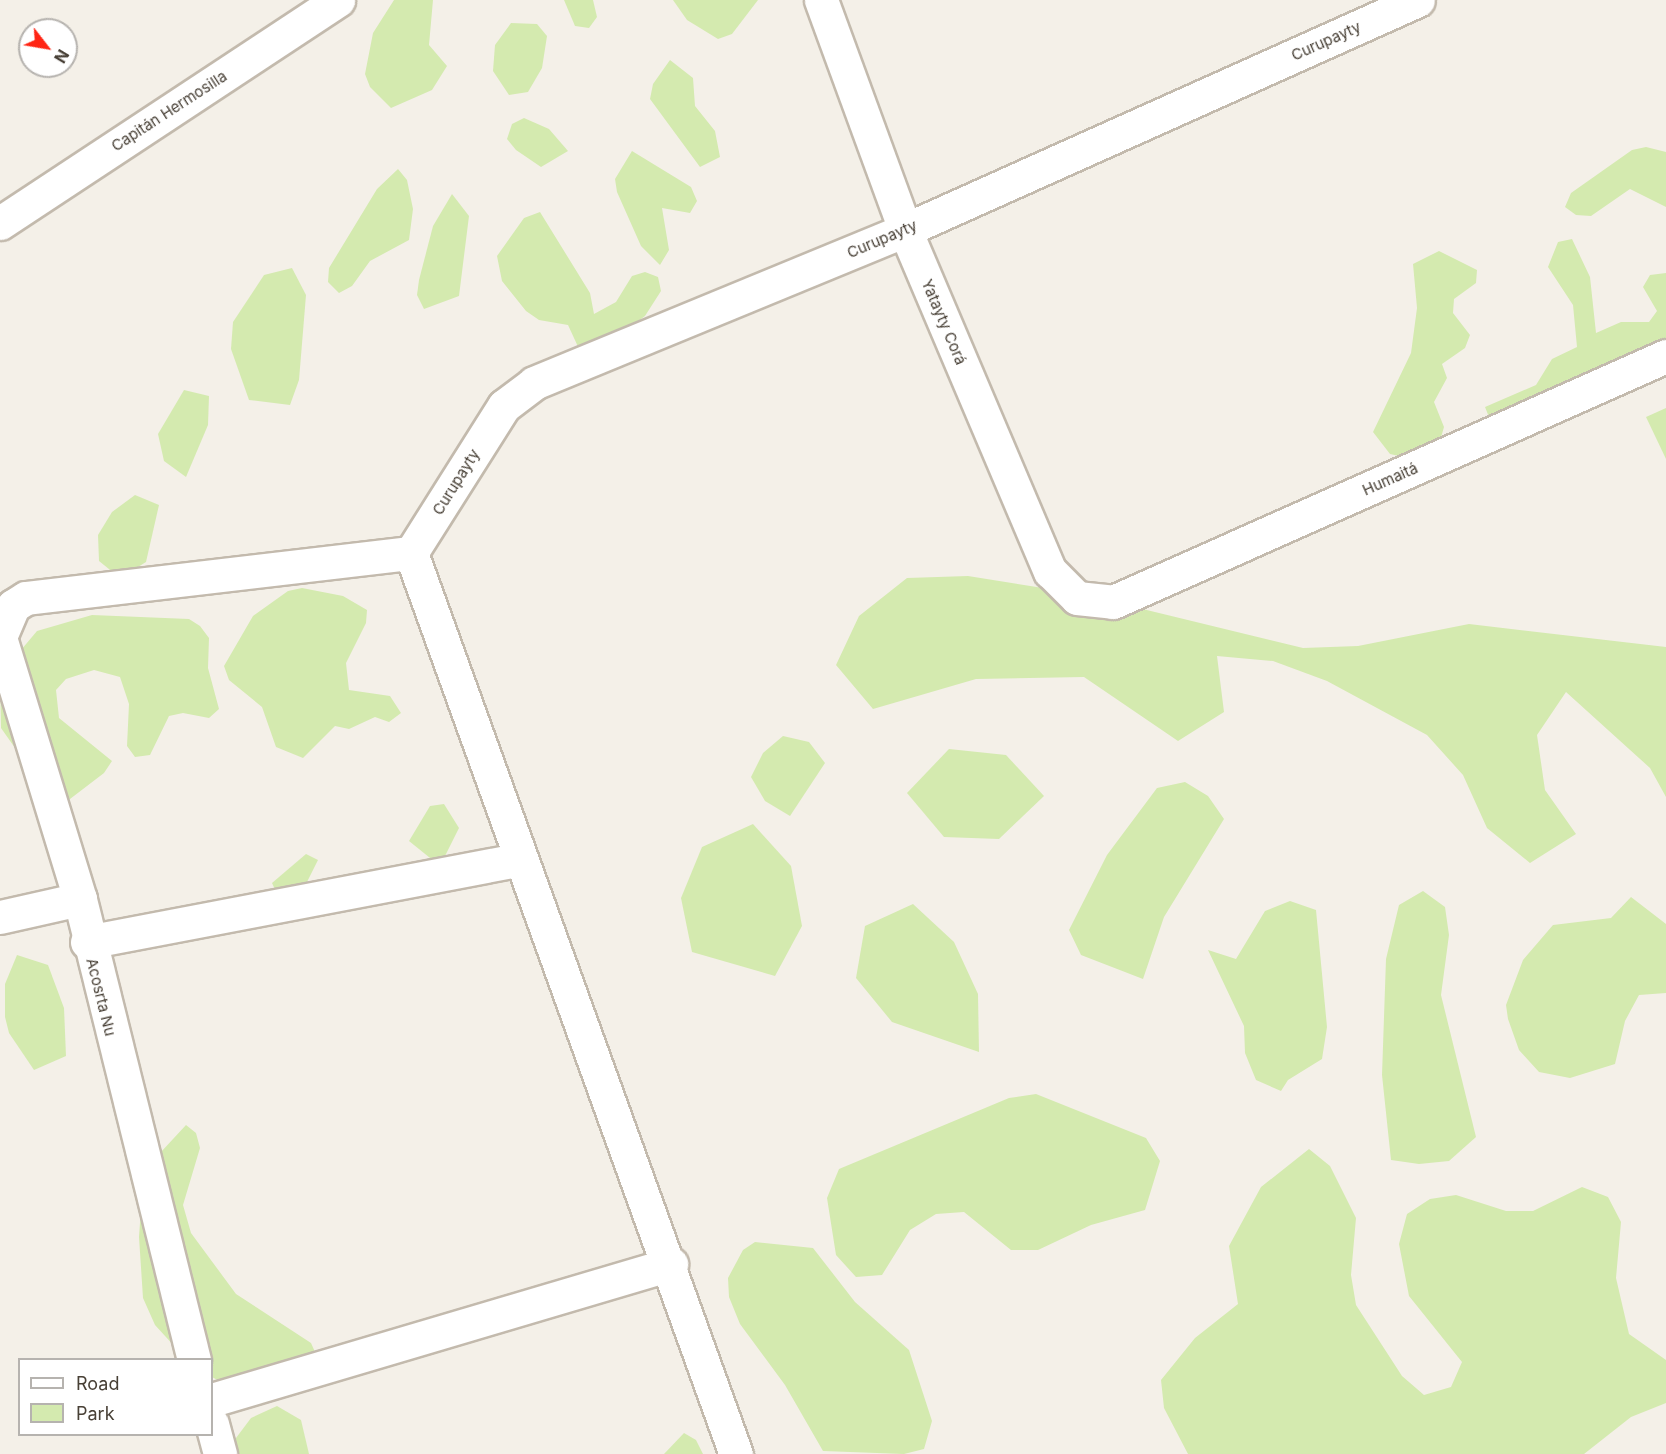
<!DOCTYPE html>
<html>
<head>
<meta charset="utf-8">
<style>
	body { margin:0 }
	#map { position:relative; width:1666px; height:1454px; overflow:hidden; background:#f4f0e8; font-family:Inter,sans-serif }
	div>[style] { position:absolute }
	.green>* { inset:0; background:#d4eaaf }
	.roads { filter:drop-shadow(2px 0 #c3baad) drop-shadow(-2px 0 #c3baad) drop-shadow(0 2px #c3baad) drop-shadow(0 -2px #c3baad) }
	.minor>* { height:33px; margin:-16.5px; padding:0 16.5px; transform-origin:16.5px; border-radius:16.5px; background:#fff }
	span { translate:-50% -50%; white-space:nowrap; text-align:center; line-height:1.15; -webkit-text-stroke:6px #fff; paint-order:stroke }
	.street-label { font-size:15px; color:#484036 }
	.legend { position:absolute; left:18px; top:1358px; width:195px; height:78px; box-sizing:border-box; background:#fff; border:2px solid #b6b3af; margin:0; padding:8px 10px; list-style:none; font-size:18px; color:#484036 }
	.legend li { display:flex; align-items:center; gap:12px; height:30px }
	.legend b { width:30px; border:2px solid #b6b3af }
	.north { position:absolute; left:18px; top:18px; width:60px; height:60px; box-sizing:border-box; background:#fff; border:2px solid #b6b3af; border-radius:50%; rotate:121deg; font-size:16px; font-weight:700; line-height:24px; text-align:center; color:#484036 }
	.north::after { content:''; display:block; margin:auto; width:21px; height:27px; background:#ff2514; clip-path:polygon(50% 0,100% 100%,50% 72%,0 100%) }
</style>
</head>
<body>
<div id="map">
	<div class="green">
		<i style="clip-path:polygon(394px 0,433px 0,429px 45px,447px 66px,432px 90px,391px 108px,370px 87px,365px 74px,373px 33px)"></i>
		<i style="clip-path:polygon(564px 0,593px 0,597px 17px,589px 28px,575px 26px)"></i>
		<i style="clip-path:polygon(673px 0,758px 0,732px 34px,718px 39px,687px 20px)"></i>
		<i style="clip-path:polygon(511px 23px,537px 24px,547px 36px,542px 68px,528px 92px,509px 95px,493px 71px,495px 45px)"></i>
		<i style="clip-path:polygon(670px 60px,693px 78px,695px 106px,715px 131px,720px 157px,700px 167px,650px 99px,653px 84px)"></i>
		<i style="clip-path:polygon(524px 118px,549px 129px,568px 151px,541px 167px,516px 150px,507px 139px,512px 124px)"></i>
		<i style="clip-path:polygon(1646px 147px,1666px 152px,1666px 207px,1630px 189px,1591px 216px,1576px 215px,1565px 207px,1571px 193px,1632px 150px)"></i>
		<i style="clip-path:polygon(632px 151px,691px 187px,697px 201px,690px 213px,662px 208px,669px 250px,660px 265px,641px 246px,617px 192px,615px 179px)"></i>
		<i style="clip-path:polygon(398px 169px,407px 180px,413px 209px,409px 240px,370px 261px,352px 286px,339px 293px,328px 282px,329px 268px,377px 189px)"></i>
		<i style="clip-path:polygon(452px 194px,469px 216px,459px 296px,424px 309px,417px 295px,419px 280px,433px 226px)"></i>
		<i style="clip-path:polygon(540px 212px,590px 293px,594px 314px,616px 302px,632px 276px,645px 272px,658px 277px,661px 291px,645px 316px,614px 339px,580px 351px,568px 325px,539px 320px,526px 311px,502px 281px,497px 256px,524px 218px)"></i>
		<i style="clip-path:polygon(1572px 239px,1590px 277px,1596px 333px,1621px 322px,1649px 322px,1657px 311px,1643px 287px,1650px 275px,1666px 273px,1666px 355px,1491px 422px,1485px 407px,1536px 385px,1552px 359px,1577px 347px,1573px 305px,1548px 267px,1558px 242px)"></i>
		<i style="clip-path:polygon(1439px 251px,1477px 270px,1476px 283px,1454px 299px,1453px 313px,1470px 335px,1465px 348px,1442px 364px,1447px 378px,1434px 402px,1444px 427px,1440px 441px,1421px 461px,1390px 454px,1373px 432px,1411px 353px,1417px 308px,1413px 264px)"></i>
		<i style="clip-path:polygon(292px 268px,306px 295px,299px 380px,290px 405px,249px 400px,231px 349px,233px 322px,264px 275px)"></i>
		<i style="clip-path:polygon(184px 390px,209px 396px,208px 425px,186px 477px,164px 461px,158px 434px)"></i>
		<i style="clip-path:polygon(1666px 408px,1666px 459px,1646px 417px)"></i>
		<i style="clip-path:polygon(135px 495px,159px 505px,146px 562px,120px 578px,99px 561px,98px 535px,112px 512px)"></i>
		<i style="clip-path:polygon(968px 576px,1081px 594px,1303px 648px,1358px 646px,1469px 624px,1666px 647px,1666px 797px,1650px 768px,1566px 692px,1537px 735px,1545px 790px,1576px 834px,1530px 863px,1487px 828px,1463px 775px,1427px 735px,1327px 681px,1273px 661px,1217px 656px,1224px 712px,1178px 741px,1084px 677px,976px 679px,873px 709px,836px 665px,859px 616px,907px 578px)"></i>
		<i style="clip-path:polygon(302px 588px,343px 596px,367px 610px,366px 623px,346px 663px,349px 690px,390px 696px,401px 713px,389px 722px,375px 717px,349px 729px,335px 726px,303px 758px,276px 747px,262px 707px,229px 680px,224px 666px,253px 616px,288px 591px)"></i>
		<i style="clip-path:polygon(92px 615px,189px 619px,200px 626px,209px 638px,208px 668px,219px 709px,209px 718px,183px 713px,169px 716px,150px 755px,135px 757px,127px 746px,129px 704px,120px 677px,94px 670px,66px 679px,56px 690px,59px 718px,112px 761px,104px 773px,70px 799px,55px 796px,34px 775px,1px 728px,0 675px,37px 631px)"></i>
		<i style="clip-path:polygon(783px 736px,809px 742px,825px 763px,790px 816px,765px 801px,751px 777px,763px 753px)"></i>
		<i style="clip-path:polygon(949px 749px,1006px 755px,1044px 796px,999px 839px,944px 837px,907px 793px)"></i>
		<i style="clip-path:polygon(1185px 782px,1208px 796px,1224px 819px,1164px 917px,1143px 979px,1081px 955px,1069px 930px,1107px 855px,1157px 788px)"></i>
		<i style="clip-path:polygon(444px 804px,459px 828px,440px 866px,409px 841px,430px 806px)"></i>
		<i style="clip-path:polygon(753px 824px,791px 866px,802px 926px,775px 976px,692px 952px,681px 898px,702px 847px)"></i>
		<i style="clip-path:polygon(306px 854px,318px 860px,304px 888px,278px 896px,272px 883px)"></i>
		<i style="clip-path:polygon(1423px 891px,1445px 907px,1449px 935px,1441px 995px,1476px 1137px,1449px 1161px,1419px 1164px,1391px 1160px,1382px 1075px,1386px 959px,1399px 905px)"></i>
		<i style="clip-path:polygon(1631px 897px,1666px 924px,1666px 993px,1639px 995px,1625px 1021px,1615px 1064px,1570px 1078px,1539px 1072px,1519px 1050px,1508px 1019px,1506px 1005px,1523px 960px,1553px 925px,1611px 918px)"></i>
		<i style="clip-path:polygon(1290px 901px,1316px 910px,1327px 1027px,1322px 1059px,1288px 1080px,1281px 1091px,1256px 1080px,1245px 1053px,1244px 1026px,1208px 950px,1236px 959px,1265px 911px)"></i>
		<i style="clip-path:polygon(913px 904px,954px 942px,978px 994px,979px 1052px,892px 1022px,856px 978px,865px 926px)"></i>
		<i style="clip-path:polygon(17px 955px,48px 965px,64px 1008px,66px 1056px,34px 1070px,9px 1033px,5px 1017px,5px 984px)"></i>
		<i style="clip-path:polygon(1036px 1094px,1146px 1138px,1160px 1161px,1145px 1210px,1091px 1225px,1038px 1250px,1011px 1250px,964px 1212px,936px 1214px,910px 1230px,882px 1275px,856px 1277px,836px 1255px,827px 1198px,839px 1169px,1009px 1098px)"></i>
		<i style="clip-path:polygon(186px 1125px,196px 1133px,200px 1148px,183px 1205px,191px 1233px,236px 1294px,311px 1343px,319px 1361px,287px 1382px,263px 1368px,221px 1382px,212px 1377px,212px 1360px,186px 1359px,155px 1325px,143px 1298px,139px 1237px,143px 1180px,148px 1166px)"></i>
		<i style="clip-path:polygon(1309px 1149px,1330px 1166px,1356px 1218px,1351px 1275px,1356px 1305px,1402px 1376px,1424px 1395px,1451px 1387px,1462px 1362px,1409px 1296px,1399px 1244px,1407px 1214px,1430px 1199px,1456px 1195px,1506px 1211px,1533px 1211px,1582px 1187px,1608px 1197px,1621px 1222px,1616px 1278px,1629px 1334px,1666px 1360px,1666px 1403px,1631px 1417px,1584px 1454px,1188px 1454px,1164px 1408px,1161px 1380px,1195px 1338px,1238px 1304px,1229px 1246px,1261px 1187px)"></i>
		<i style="clip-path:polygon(755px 1242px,813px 1248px,855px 1302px,909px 1350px,932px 1421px,924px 1449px,904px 1454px,823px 1451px,785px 1385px,740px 1324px,729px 1297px,728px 1278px,743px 1250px)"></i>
		<i style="clip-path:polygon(277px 1406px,301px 1420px,309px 1454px,224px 1454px,251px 1418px)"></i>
		<i style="clip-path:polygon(684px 1433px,696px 1440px,703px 1454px,664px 1454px)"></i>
	</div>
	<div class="roads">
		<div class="minor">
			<i style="left:821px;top:0;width:245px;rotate:69.9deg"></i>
			<i style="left:905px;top:230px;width:371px;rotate:67deg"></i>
			<i style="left:1050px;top:571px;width:38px;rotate:45deg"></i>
			<i style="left:1077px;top:598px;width:36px;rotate:6deg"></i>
			<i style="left:1113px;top:602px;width:605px;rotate:-23.98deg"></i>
			<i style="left:0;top:223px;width:405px;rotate:-33.4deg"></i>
			<i style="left:411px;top:553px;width:174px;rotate:-57.7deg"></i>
			<i style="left:504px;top:406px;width:38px;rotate:-37deg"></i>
			<i style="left:534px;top:383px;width:401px;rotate:-22.4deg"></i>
			<i style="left:905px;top:230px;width:562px;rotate:-24.15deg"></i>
			<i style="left:411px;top:553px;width:958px;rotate:70.17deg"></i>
			<i style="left:0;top:917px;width:82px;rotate:-12.7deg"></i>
			<i style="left:87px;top:942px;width:439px;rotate:-10.8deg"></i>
			<i style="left:194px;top:1360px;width:475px;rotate:-103.9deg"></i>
			<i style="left:80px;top:899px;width:274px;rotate:-107deg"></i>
			<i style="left:0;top:637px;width:34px;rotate:-67deg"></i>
			<i style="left:13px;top:606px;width:15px;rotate:-32deg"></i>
			<i style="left:26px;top:598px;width:388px;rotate:-6.7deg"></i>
			<i style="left:212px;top:1400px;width:479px;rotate:-16.5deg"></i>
			<i style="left:212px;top:1424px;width:31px;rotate:75deg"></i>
		</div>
	</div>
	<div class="street-label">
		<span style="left:1326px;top:41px;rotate:-24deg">Curupayty</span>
		<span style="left:169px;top:111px;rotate:-33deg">Capitán Hermosilla</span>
		<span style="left:882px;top:239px;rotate:-23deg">Curupayty</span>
		<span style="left:944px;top:322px;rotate:67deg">Yatayty Corá</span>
		<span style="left:1390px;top:479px;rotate:-24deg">Humaitá</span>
		<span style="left:456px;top:482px;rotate:-58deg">Curupayty</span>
		<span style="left:101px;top:997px;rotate:76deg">Acosrta Nu</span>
	</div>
	<ul class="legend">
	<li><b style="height:8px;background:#fff"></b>Road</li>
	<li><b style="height:16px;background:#d4eaaf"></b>Park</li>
	</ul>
	<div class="north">N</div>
</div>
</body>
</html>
